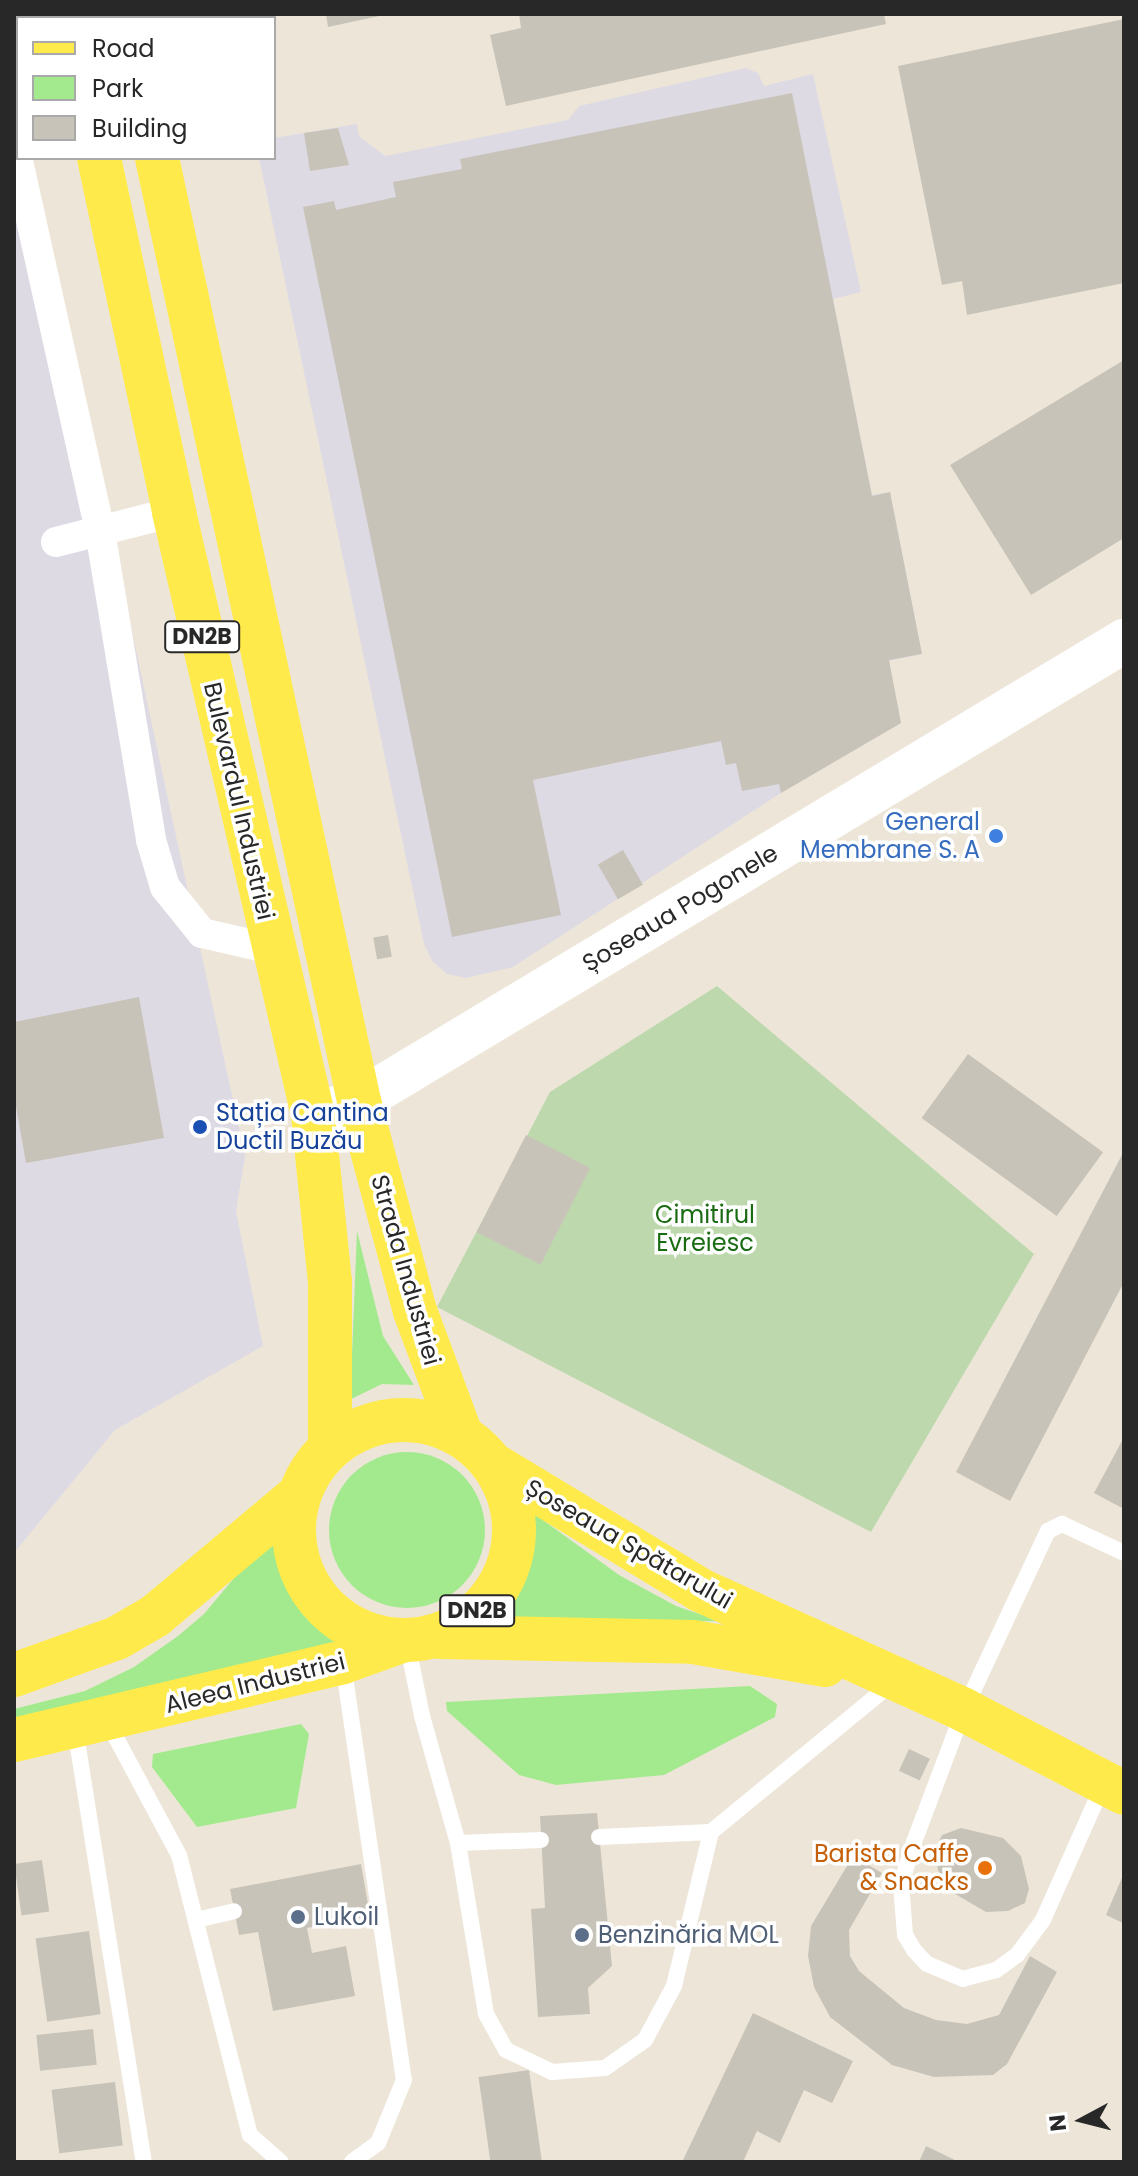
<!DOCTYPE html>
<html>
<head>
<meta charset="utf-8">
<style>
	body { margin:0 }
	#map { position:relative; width:1138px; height:2176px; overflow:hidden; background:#ede6d8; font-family:Poppins,sans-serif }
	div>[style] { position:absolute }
	.industrial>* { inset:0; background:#dedae4 }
	.green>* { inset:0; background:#a3ea8e }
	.round { border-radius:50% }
	.cemetery>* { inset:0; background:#bdd8ad }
	.building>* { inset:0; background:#c8c3b8; transform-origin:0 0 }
	.lane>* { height:16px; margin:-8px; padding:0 8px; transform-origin:8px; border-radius:8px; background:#fff }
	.street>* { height:30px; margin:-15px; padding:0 15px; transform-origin:15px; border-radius:15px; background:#fff }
	.secondary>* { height:44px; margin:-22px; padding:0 22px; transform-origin:22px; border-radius:22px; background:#fff }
	.primary>* { height:44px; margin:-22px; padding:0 22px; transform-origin:22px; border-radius:22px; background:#ffea4b }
	.primary>.ring { margin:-22px; padding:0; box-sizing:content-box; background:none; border:44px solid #ffea4b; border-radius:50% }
	.dots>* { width:22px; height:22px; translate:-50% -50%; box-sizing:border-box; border:4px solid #fff; border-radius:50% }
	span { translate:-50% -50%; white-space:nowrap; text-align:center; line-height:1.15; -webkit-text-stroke:7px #fff; paint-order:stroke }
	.shield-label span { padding:2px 6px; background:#fff; border:2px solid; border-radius:6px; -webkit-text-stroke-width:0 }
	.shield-label { font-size:22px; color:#282828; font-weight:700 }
	.street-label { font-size:24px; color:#282828 }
	.shop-label { font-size:24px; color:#366cbe }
	.right { translate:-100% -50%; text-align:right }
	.transit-label { font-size:24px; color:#164399 }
	.left { translate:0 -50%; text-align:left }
	.park-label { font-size:24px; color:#1a6c12 }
	.food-label { font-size:24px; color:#c56008 }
	.service-label { font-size:24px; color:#4e5e75 }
	.frame { position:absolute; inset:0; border:16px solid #282828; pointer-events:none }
	.legend { position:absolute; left:16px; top:16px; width:260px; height:144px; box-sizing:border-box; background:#fff; border:2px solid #a9a9a9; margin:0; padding:10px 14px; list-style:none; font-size:24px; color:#282828 }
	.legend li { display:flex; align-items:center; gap:16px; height:40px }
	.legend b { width:40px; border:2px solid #a9a9a9 }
	.north { position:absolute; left:1042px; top:2080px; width:80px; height:80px; -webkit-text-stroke:6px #fff; paint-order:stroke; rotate:263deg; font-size:22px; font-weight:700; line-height:32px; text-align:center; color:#282828 }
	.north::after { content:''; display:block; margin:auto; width:28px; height:36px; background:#282828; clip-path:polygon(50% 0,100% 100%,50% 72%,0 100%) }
</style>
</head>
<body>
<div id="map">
	<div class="industrial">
		<i style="clip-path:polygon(746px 68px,758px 73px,764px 86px,813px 74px,861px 292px,833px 299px,872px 495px,890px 492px,922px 654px,889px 661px,901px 723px,781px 793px,513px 967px,466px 978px,447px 974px,432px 961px,424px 944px,259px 158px,274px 158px,274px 138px,357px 124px,359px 136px,385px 156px,568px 120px,579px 106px)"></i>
		<i style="clip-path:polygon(14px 82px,18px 158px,30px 158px,245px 1156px,236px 1211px,263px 1346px,115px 1430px,14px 1553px)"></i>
	</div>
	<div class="green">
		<i style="clip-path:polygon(357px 1231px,383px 1336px,414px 1385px,382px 1384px,341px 1404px,352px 1355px)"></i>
		<i class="round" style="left:329px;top:1452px;width:156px;height:156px"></i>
		<i style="clip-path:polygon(518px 1502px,619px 1575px,676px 1606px,720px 1621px,483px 1625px,519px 1567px,524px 1524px)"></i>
		<i style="clip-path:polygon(281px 1522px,308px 1598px,346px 1639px,14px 1724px,14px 1709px,85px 1691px,134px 1667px,178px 1636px,204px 1614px)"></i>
		<i style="clip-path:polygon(750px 1686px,777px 1704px,775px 1717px,664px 1775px,556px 1785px,519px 1775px,447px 1711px,446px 1702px)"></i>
		<i style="clip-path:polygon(301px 1724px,309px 1734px,296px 1808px,197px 1827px,152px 1767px,153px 1754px)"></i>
	</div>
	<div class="cemetery">
		<i style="clip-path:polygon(717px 986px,1034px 1254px,871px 1532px,437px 1307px,550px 1092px)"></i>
	</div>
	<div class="building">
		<i style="clip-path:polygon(326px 14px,384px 14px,384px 15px,328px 27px)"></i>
		<i style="clip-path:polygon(519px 14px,884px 14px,886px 24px,506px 106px,490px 35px,521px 28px)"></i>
		<i style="clip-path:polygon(1124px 19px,1124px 283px,967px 315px,962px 281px,942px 285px,898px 66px)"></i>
		<i style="clip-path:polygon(792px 93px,872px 496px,890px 492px,922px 654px,889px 660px,901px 723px,781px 793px,779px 784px,742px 791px,736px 763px,726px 765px,721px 741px,533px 780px,561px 915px,452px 937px,303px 207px,334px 201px,336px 210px,396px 197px,393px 182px,462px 169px,460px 159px)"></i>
		<i style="clip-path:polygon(338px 128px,349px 165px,310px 171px,304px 133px)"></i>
		<i style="clip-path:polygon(1124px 360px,1124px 538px,1031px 595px,950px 465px)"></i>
		<i style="left:623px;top:850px;width:40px;height:29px;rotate:60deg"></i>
		<i style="left:388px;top:935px;width:22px;height:15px;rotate:80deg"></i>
		<i style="clip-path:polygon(139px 997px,164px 1138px,26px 1163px,14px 1095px,14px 1022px)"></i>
		<i style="left:968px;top:1054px;width:167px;height:79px;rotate:36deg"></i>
		<i style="left:526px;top:1135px;width:72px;height:109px;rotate:27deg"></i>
		<i style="clip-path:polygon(1124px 1151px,1124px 1282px,1010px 1501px,956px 1472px)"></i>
		<i style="clip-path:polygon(1124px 1437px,1124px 1509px,1094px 1493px)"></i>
		<i style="left:909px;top:1749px;width:23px;height:24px;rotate:25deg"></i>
		<i style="clip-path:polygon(597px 1813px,612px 1966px,588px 1988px,590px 2014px,538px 2017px,531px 1909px,545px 1908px,540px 1816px)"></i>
		<i style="clip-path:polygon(961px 1828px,1003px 1838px,1021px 1856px,1029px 1889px,1025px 1903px,1008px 1911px,986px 1912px,950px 1891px,938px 1870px,935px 1850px,942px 1835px)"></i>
		<i style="clip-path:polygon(853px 1856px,882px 1873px,849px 1930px,850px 1956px,859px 1971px,904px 2008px,936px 2020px,967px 2024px,999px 2015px,1030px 1956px,1057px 1972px,1007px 2064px,993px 2075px,934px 2077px,892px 2065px,830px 2017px,814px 1987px,808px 1956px,811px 1926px)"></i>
		<i style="left:42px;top:1860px;width:52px;height:28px;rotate:82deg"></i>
		<i style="clip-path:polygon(361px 1864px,370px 1916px,307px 1928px,312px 1953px,346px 1946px,355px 1996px,273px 2011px,258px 1932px,239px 1935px,230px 1889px)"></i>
		<i style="clip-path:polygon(1124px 1873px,1124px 1920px,1123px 1923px,1106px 1915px)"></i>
		<i style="left:89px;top:1931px;width:84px;height:54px;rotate:82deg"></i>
		<i style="clip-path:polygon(753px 2013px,853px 2061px,832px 2103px,804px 2090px,780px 2143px,757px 2131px,743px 2162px,687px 2162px,683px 2160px)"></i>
		<i style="left:93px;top:2029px;width:36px;height:57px;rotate:84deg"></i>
		<i style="left:529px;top:2070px;width:93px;height:51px;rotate:82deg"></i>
		<i style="left:115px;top:2082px;width:64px;height:64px;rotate:83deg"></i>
		<i style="clip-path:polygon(926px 2146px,959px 2162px,919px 2162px)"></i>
	</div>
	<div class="lane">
		<i style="left:14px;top:63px;width:4px;rotate:-14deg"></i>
		<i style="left:407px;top:1642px;width:76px;rotate:78.5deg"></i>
		<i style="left:422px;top:1716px;width:132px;rotate:74.2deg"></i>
		<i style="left:458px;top:1843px;width:83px;rotate:-2.1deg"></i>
		<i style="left:343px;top:1663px;width:421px;rotate:81.7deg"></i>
		<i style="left:404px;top:2080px;width:68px;rotate:112.4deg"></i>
		<i style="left:378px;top:2143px;width:32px;rotate:144deg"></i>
		<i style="left:107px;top:1721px;width:152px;rotate:61.8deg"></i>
		<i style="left:179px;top:1855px;width:289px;rotate:75.8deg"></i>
		<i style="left:250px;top:2135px;width:41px;rotate:41.1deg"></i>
		<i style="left:75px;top:1728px;width:439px;rotate:81deg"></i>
		<i style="left:1103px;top:1785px;width:148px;rotate:114deg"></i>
		<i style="left:1043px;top:1920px;width:44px;rotate:126.6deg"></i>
		<i style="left:1017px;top:1955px;width:26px;rotate:144deg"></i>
		<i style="left:996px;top:1970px;width:34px;rotate:165deg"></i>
		<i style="left:963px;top:1979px;width:39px;rotate:-157deg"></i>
		<i style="left:927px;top:1964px;width:19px;rotate:-133deg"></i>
		<i style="left:914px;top:1950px;width:17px;rotate:-121deg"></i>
		<i style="left:905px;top:1935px;width:51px;rotate:-94.5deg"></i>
		<i style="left:901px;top:1884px;width:44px;rotate:-72.8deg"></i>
		<i style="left:914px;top:1842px;width:141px;rotate:-69.3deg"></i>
		<i style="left:964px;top:1710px;width:198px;rotate:-64.9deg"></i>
		<i style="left:1048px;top:1531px;width:16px;rotate:-27deg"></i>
		<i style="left:1062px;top:1524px;width:68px;rotate:25.1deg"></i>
		<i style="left:599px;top:1837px;width:112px;rotate:-2.6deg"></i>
		<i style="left:711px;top:1832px;width:238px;rotate:-39.4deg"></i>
		<i style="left:458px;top:1843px;width:173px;rotate:80.7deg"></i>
		<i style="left:486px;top:2014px;width:41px;rotate:60.9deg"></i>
		<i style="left:506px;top:2050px;width:51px;rotate:25.6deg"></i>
		<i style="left:552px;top:2072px;width:53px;rotate:-4.3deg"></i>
		<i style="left:605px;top:2068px;width:49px;rotate:-35deg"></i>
		<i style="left:645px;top:2040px;width:61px;rotate:-61.8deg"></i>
		<i style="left:674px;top:1986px;width:158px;rotate:-76.5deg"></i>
		<i style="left:196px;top:1920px;width:39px;rotate:-13deg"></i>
	</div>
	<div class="street">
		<i style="left:14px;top:143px;width:397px;rotate:77.5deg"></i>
		<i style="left:100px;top:531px;width:313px;rotate:80.6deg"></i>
		<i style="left:151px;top:840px;width:49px;rotate:73.4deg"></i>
		<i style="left:165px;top:887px;width:59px;rotate:51.2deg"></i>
		<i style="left:202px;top:933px;width:72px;rotate:12.9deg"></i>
		<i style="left:56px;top:542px;width:122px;rotate:-14.3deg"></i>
	</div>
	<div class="secondary">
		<i style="left:313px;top:1115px;width:48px;rotate:-16.9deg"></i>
		<i style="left:359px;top:1101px;width:893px;rotate:-31.02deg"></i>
	</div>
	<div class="primary">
		<i style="left:64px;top:14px;width:4px;rotate:76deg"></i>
		<i style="left:126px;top:14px;width:4px;rotate:76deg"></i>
		<i style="left:99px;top:158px;width:362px;rotate:78deg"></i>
		<i style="left:174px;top:512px;width:619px;rotate:77.02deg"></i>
		<i style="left:313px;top:1115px;width:167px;rotate:84.2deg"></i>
		<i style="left:330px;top:1281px;width:167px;rotate:90deg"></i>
		<i style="left:157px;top:158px;width:964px;rotate:77.91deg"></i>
		<i style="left:359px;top:1101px;width:217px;rotate:75.1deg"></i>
		<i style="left:415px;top:1311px;width:132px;rotate:69.6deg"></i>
		<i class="ring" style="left:294px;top:1420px;width:176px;height:176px"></i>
		<i style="left:494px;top:1465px;width:241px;rotate:31.2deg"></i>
		<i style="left:700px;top:1590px;width:290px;rotate:24.4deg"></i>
		<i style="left:964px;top:1710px;width:180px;rotate:27.4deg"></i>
		<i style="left:439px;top:1637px;width:254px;rotate:1.1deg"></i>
		<i style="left:693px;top:1642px;width:134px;rotate:9.9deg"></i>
		<i style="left:14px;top:1675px;width:109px;rotate:-19.8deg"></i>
		<i style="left:117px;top:1638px;width:44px;rotate:-30.1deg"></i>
		<i style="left:155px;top:1616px;width:188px;rotate:-40deg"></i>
		<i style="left:14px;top:1740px;width:338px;rotate:-13.3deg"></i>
		<i style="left:343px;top:1662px;width:63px;rotate:-19.6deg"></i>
	</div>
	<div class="dots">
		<i style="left:996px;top:836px;background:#3f7fe0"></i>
		<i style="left:200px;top:1127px;background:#1a4fb4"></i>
		<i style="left:985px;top:1868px;background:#e8710a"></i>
		<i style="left:298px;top:1917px;background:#5c6f8a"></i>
		<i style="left:582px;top:1935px;background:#5c6f8a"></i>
	</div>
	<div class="shield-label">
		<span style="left:202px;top:637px">DN2B</span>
		<span style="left:477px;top:1611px">DN2B</span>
	</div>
	<div class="street-label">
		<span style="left:239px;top:801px;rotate:77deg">Bulevardul Industriei</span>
		<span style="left:680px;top:908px;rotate:-31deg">Șoseaua Pogonele</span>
		<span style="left:406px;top:1270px;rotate:74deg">Strada Industriei</span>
		<span style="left:629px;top:1544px;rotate:30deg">Șoseaua Spătarului</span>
		<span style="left:255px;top:1683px;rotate:-14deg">Aleea Industriei</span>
	</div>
	<div class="shop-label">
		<span class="right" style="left:980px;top:836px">General<br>Membrane S. A</span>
	</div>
	<div class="transit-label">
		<span class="left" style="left:216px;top:1127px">Stația Cantina<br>Ductil Buzău</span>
	</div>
	<div class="park-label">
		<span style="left:705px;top:1229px">Cimitirul<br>Evreiesc</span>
	</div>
	<div class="food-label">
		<span class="right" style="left:969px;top:1868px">Barista Caffe<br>&amp; Snacks</span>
	</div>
	<div class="service-label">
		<span class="left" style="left:314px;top:1917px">Lukoil</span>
		<span class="left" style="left:598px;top:1935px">Benzinăria MOL</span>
	</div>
	<div class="frame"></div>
	<ul class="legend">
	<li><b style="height:10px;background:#ffea4b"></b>Road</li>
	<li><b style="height:22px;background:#a3ea8e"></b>Park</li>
	<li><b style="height:22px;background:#c8c3b8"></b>Building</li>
	</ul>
	<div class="north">N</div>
</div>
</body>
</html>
